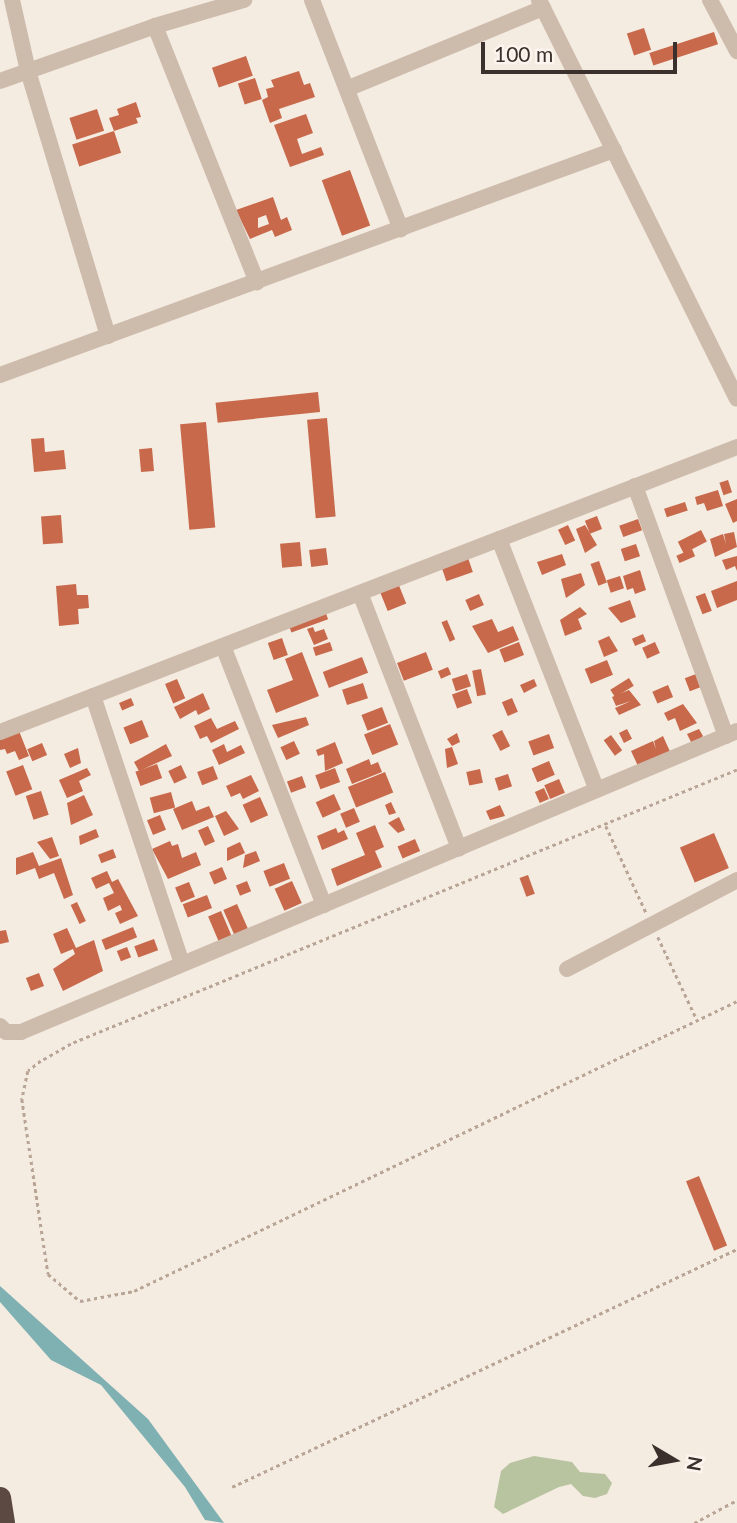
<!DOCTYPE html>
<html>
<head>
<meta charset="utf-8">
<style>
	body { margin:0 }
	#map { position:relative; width:737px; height:1523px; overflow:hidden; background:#f4ebe1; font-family:Lato,sans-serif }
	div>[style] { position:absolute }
	.green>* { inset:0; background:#b8c4a0 }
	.water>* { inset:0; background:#7fb0b2 }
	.building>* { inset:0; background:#c8694b; transform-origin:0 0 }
	.path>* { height:2.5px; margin-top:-1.25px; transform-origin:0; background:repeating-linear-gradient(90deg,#b9a596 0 3.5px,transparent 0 7px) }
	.street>* { height:16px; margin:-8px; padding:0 8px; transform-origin:8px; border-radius:8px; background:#cdbbac }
	.highway>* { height:21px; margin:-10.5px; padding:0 10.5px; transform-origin:10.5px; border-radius:10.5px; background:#5c4a42 }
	span { translate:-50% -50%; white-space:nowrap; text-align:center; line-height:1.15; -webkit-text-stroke:6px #fbf5ee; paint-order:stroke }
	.north { position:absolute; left:639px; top:1425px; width:70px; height:70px; -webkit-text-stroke:5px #fbf5ee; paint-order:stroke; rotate:100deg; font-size:19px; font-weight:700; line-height:28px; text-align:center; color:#3b302b }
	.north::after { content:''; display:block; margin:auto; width:24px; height:32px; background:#3b302b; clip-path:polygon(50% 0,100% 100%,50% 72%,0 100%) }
	.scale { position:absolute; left:481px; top:42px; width:196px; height:32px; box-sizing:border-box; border:4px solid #3b302b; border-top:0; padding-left:9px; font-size:21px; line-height:24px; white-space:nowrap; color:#3b302b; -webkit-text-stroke:5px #fbf5ee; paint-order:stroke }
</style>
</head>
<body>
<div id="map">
	<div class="green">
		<i style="clip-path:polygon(534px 1456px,572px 1462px,580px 1472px,605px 1474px,612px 1483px,607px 1494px,595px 1498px,583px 1496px,571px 1484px,559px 1487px,503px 1514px,494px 1507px,501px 1471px,510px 1463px)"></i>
	</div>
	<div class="water">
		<i style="clip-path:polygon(0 1286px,148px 1419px,224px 1523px,205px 1520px,185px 1487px,101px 1385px,51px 1360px,0 1302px)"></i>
	</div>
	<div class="building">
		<i style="left:644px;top:28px;width:23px;height:18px;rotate:72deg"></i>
		<i style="left:714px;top:32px;width:13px;height:68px;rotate:72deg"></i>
		<i style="left:246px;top:56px;width:21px;height:36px;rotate:71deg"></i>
		<i style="clip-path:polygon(299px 71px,304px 85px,310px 83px,315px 97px,279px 109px,282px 118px,270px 123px,262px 100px,268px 97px,266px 89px,274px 87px,271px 80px)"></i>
		<i style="left:255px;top:78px;width:22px;height:18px;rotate:72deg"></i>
		<i style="clip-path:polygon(136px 102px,141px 117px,136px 118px,138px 123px,114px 131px,109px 118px,119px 115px,117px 109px)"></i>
		<i style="left:97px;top:109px;width:23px;height:29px;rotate:72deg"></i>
		<i style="clip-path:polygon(306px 114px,313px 133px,297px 139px,302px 154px,321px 147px,324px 155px,290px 167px,274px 125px)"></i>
		<i style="left:114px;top:131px;width:23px;height:44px;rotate:72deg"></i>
		<i style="left:350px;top:170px;width:59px;height:30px;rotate:70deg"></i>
		<i style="clip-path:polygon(evenodd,273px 197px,281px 220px,287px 217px,292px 230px,275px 237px,272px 230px,250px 239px,236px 210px,273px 197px,266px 215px,269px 224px,258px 228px,258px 218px,266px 215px)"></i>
		<i style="left:318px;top:392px;width:20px;height:103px;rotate:84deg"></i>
		<i style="left:327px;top:418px;width:99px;height:20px;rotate:85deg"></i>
		<i style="left:206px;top:422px;width:106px;height:26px;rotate:85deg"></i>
		<i style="clip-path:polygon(44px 438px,45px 452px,64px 450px,66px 469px,34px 472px,31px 439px)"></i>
		<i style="left:152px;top:448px;width:23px;height:13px;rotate:85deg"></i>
		<i style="left:728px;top:480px;width:13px;height:9px;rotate:72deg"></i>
		<i style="clip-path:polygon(718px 490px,723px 506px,707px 511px,704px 503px,697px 505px,695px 497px)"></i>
		<i style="clip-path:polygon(737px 499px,737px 521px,733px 523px,725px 504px)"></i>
		<i style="left:685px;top:502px;width:9px;height:22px;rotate:72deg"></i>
		<i style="left:61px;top:515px;width:28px;height:20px;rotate:86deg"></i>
		<i style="left:597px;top:516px;width:14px;height:13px;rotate:69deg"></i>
		<i style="left:638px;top:519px;width:12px;height:20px;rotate:70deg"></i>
		<i style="left:568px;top:525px;width:17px;height:11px;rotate:65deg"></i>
		<i style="clip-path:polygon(585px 525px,597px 545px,585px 553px,576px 529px)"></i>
		<i style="left:701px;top:530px;width:13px;height:26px;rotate:63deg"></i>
		<i style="clip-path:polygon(734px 532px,737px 547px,715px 557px,710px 539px,723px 534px,726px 544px,724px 534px)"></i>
		<i style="left:300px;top:542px;width:24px;height:20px;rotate:85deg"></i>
		<i style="left:636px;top:544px;width:13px;height:16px;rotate:72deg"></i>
		<i style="left:326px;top:548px;width:17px;height:17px;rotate:83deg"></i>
		<i style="left:692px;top:549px;width:8px;height:17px;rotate:67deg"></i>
		<i style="clip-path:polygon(562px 554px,566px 565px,542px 575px,537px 562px)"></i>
		<i style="left:467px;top:555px;width:18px;height:28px;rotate:71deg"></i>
		<i style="clip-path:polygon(737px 556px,737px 571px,735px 566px,726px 570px,722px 560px)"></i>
		<i style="left:599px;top:561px;width:23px;height:9px;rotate:70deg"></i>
		<i style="clip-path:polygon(640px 570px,646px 590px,635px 594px,633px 588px,627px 590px,623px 576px)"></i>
		<i style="clip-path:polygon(581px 573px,585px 585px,566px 598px,561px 579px)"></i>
		<i style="left:620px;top:576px;width:13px;height:14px;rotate:72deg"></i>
		<i style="clip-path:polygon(737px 581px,737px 600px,717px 608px,711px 591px)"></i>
		<i style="left:398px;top:583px;width:22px;height:20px;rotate:68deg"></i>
		<i style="clip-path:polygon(76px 584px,77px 595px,88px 595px,89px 608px,78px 609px,79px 624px,59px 626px,56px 586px)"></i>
		<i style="left:705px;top:593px;width:19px;height:10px;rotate:69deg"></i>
		<i style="left:479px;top:594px;width:12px;height:15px;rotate:66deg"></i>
		<i style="clip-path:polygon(630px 600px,636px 617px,621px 623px,608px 608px)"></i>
		<i style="clip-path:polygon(580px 607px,587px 614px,578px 619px,582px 629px,565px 636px,560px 620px)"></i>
		<i style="left:324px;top:608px;width:12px;height:39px;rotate:70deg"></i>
		<i style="clip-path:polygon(492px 619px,498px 632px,513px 626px,519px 640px,488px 653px,472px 626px)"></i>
		<i style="left:447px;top:620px;width:21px;height:6px;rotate:67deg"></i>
		<i style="clip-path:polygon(313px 627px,315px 632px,324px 629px,328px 639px,314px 645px,307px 629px)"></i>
		<i style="left:643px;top:634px;width:8px;height:12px;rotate:67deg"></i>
		<i style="clip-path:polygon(609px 636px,618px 651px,604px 657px,598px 641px)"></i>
		<i style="left:282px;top:638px;width:18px;height:15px;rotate:71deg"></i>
		<i style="left:330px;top:642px;width:9px;height:18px;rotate:72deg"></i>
		<i style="left:519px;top:642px;width:14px;height:21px;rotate:69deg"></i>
		<i style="left:655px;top:642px;width:12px;height:14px;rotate:66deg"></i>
		<i style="clip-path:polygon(302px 652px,319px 696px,276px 713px,267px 690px,293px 680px,285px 659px)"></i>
		<i style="left:426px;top:652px;width:19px;height:31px;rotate:69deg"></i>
		<i style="left:362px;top:657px;width:17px;height:42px;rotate:69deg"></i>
		<i style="left:607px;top:660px;width:16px;height:24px;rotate:68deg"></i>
		<i style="left:448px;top:667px;width:8px;height:11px;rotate:67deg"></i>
		<i style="left:481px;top:669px;width:26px;height:9px;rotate:79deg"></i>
		<i style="left:467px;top:674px;width:13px;height:16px;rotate:72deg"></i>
		<i style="left:696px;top:674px;width:14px;height:12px;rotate:69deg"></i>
		<i style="left:629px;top:678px;width:9px;height:22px;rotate:58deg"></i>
		<i style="left:177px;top:679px;width:21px;height:13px;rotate:67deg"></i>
		<i style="clip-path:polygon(534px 679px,537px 686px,524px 693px,520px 685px)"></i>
		<i style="left:363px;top:683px;width:16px;height:22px;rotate:72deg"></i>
		<i style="left:668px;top:685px;width:13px;height:17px;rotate:67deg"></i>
		<i style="left:467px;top:689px;width:15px;height:16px;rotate:70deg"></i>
		<i style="clip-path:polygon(629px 690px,641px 705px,619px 715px,615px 708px,631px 701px,616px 706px,612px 697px)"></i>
		<i style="clip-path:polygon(203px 693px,210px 709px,198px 715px,196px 710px,180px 719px,174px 707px)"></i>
		<i style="left:131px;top:698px;width:8px;height:13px;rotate:67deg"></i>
		<i style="left:512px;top:698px;width:15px;height:11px;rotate:67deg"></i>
		<i style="clip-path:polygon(683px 704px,697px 723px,680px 731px,675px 718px,668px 721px,664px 713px)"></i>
		<i style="left:382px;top:707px;width:17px;height:22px;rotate:69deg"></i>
		<i style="clip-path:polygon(306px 717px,309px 725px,278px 738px,272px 725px)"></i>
		<i style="clip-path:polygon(211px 718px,217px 729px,235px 721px,239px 729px,211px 743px,207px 736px,200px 739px,194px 726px)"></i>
		<i style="left:142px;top:720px;width:18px;height:20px;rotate:68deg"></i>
		<i style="left:390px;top:724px;width:22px;height:28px;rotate:68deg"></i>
		<i style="left:627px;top:729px;width:11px;height:9px;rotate:63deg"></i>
		<i style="clip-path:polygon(699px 729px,703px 736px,693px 746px,687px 734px)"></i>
		<i style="left:502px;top:730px;width:18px;height:11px;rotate:63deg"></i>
		<i style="clip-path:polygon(19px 731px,29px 756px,19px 760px,15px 751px,7px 754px,5px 749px,0 750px,0 739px)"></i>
		<i style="clip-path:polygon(457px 733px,460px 742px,452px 746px,447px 739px)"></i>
		<i style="left:549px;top:734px;width:15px;height:22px;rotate:70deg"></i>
		<i style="left:611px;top:735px;width:19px;height:9px;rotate:54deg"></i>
		<i style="clip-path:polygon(663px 736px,672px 756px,638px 766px,631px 751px,653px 741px,656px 749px,654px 741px)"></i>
		<i style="left:294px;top:741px;width:14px;height:15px;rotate:65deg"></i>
		<i style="clip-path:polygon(335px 742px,343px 763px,325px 771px,324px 754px,318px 756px,316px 750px)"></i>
		<i style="left:42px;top:743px;width:13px;height:16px;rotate:67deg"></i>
		<i style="clip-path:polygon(166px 744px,172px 756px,139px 771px,134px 762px)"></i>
		<i style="clip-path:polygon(224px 744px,227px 752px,241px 745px,245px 753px,219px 765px,212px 750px)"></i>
		<i style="clip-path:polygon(452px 747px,458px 764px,447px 768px,445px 749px)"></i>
		<i style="clip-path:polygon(78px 748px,81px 763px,70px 768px,64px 754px)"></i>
		<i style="clip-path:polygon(369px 759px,371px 765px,378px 762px,382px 772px,352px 784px,346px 769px)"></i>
		<i style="left:549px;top:761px;width:15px;height:19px;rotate:67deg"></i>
		<i style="left:157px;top:764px;width:15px;height:23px;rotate:70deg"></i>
		<i style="left:23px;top:765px;width:26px;height:18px;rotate:69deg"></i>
		<i style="left:181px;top:765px;width:14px;height:14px;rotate:65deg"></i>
		<i style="left:213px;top:766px;width:14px;height:17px;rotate:69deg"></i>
		<i style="clip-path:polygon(87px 768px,91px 775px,79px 781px,83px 791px,67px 798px,59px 780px)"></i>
		<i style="left:335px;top:768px;width:15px;height:21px;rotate:70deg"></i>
		<i style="left:480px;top:769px;width:14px;height:14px;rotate:78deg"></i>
		<i style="left:385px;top:772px;width:22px;height:40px;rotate:68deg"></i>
		<i style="left:508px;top:774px;width:13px;height:14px;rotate:72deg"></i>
		<i style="clip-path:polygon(251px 775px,259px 791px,243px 799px,240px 793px,231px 797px,226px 786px)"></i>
		<i style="left:302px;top:776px;width:12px;height:16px;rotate:70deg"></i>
		<i style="left:559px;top:779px;width:15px;height:16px;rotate:67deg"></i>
		<i style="left:544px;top:788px;width:12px;height:10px;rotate:66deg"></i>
		<i style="left:41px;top:791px;width:25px;height:16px;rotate:72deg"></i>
		<i style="left:171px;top:792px;width:16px;height:22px;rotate:75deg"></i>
		<i style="left:334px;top:794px;width:17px;height:20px;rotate:66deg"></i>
		<i style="clip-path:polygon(84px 795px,93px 815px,71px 825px,67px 803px)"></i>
		<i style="left:260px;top:797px;width:20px;height:19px;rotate:66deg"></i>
		<i style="clip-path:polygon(192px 801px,196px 811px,209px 806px,214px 817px,182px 830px,173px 809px)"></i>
		<i style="clip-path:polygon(391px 802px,396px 813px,389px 815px,385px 805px)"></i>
		<i style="clip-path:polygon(500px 805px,505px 816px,490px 820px,486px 811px)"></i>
		<i style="left:354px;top:808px;width:15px;height:15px;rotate:67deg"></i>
		<i style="clip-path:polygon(226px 811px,239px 829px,224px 836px,215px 816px)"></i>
		<i style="left:160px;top:815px;width:16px;height:14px;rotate:68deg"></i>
		<i style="clip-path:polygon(399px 817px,405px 830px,398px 833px,388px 823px)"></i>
		<i style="clip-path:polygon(375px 825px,384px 847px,375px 851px,382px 867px,337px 886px,331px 869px,365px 855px,356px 833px)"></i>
		<i style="left:208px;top:826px;width:17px;height:11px;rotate:66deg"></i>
		<i style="clip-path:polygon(336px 828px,338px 833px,344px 830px,348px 839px,322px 850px,317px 836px)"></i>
		<i style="clip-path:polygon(96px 829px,99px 837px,80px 845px,79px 836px)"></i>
		<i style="left:714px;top:833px;width:38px;height:37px;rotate:67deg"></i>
		<i style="clip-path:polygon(52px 837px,59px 856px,50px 859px,37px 842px)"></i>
		<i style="left:415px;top:839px;width:13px;height:19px;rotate:67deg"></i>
		<i style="clip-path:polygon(170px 841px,172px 846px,178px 844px,182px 858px,196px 852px,201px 865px,168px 879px,152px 849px)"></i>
		<i style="clip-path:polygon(240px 842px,245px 853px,227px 861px,227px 848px)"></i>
		<i style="left:113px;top:849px;width:9px;height:16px;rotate:69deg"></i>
		<i style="clip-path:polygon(256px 851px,260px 861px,243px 868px,245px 855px)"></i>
		<i style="clip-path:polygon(33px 852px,39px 866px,61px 858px,73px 895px,64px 899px,54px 873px,39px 879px,35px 868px,16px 875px,16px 858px)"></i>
		<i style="left:284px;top:863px;width:17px;height:22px;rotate:69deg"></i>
		<i style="left:222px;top:867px;width:13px;height:14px;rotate:67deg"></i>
		<i style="clip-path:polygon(107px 871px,112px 882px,118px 879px,138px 916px,120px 924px,115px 913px,122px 910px,120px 905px,108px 911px,103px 898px,114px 893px,109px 883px,96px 889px,91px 878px)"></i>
		<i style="left:528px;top:875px;width:20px;height:9px;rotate:70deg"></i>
		<i style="left:247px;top:881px;width:11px;height:12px;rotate:68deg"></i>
		<i style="left:292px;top:881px;width:24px;height:19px;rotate:66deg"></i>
		<i style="left:189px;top:882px;width:16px;height:15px;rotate:68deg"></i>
		<i style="left:207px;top:895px;width:14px;height:26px;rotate:69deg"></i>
		<i style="left:77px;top:902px;width:21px;height:7px;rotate:65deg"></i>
		<i style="left:237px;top:904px;width:27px;height:15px;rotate:66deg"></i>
		<i style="left:221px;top:911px;width:28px;height:14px;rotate:67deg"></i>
		<i style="left:133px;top:927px;width:11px;height:34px;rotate:68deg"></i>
		<i style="clip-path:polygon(67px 928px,76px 948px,94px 940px,103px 971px,63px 991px,53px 969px,75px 954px,73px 949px,61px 954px,53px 934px)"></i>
		<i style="clip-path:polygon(6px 930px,9px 942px,0 944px,0 931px)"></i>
		<i style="left:154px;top:939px;width:12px;height:21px;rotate:70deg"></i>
		<i style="left:127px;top:947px;width:11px;height:11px;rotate:68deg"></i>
		<i style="left:39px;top:973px;width:14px;height:14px;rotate:69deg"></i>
		<i style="left:699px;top:1176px;width:75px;height:14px;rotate:68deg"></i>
	</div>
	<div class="path">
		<i style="left:737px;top:770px;width:720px;rotate:157.64deg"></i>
		<i style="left:71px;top:1044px;width:34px;rotate:150deg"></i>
		<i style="left:41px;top:1061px;width:16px;rotate:142deg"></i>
		<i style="left:28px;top:1071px;width:29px;rotate:102deg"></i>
		<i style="left:22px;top:1099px;width:177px;rotate:81.5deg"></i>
		<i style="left:48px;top:1274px;width:42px;rotate:40.2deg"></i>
		<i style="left:80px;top:1301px;width:55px;rotate:-10.5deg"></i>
		<i style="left:134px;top:1291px;width:669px;rotate:-25.68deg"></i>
		<i style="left:606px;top:826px;width:95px;rotate:65.1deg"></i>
		<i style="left:658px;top:937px;width:92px;rotate:64.8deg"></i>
		<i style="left:232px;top:1487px;width:558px;rotate:-25.23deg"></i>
		<i style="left:694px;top:1523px;width:49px;rotate:-28.1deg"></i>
	</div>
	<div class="street">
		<i style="left:12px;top:0;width:73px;rotate:77.3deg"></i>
		<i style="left:28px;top:71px;width:277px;rotate:73.2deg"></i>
		<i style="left:312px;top:0;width:246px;rotate:68.8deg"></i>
		<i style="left:539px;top:0;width:445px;rotate:63.6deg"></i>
		<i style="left:710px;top:0;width:58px;rotate:62.1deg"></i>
		<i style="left:155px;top:26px;width:276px;rotate:68.3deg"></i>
		<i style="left:0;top:81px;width:164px;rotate:-19.5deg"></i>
		<i style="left:155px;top:26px;width:93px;rotate:-16.3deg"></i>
		<i style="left:349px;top:88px;width:210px;rotate:-22.4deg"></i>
		<i style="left:0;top:375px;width:654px;rotate:-20.13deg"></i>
		<i style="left:635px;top:486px;width:266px;rotate:70deg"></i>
		<i style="left:499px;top:539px;width:269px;rotate:68.7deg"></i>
		<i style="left:360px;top:593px;width:274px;rotate:68.8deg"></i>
		<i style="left:223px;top:646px;width:278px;rotate:68.7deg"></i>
		<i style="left:93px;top:696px;width:282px;rotate:71.6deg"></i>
		<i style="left:0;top:732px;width:790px;rotate:-21.14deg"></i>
		<i style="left:567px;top:969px;width:192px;rotate:-27.6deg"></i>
		<i style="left:0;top:1026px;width:8px;rotate:45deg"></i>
		<i style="left:6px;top:1032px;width:15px"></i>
		<i style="left:21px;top:1032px;width:777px;rotate:-22.8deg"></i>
	</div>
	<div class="highway">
		<i style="left:0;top:1497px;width:26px;rotate:81deg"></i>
	</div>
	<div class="north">N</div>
	<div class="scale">100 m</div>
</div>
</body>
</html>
